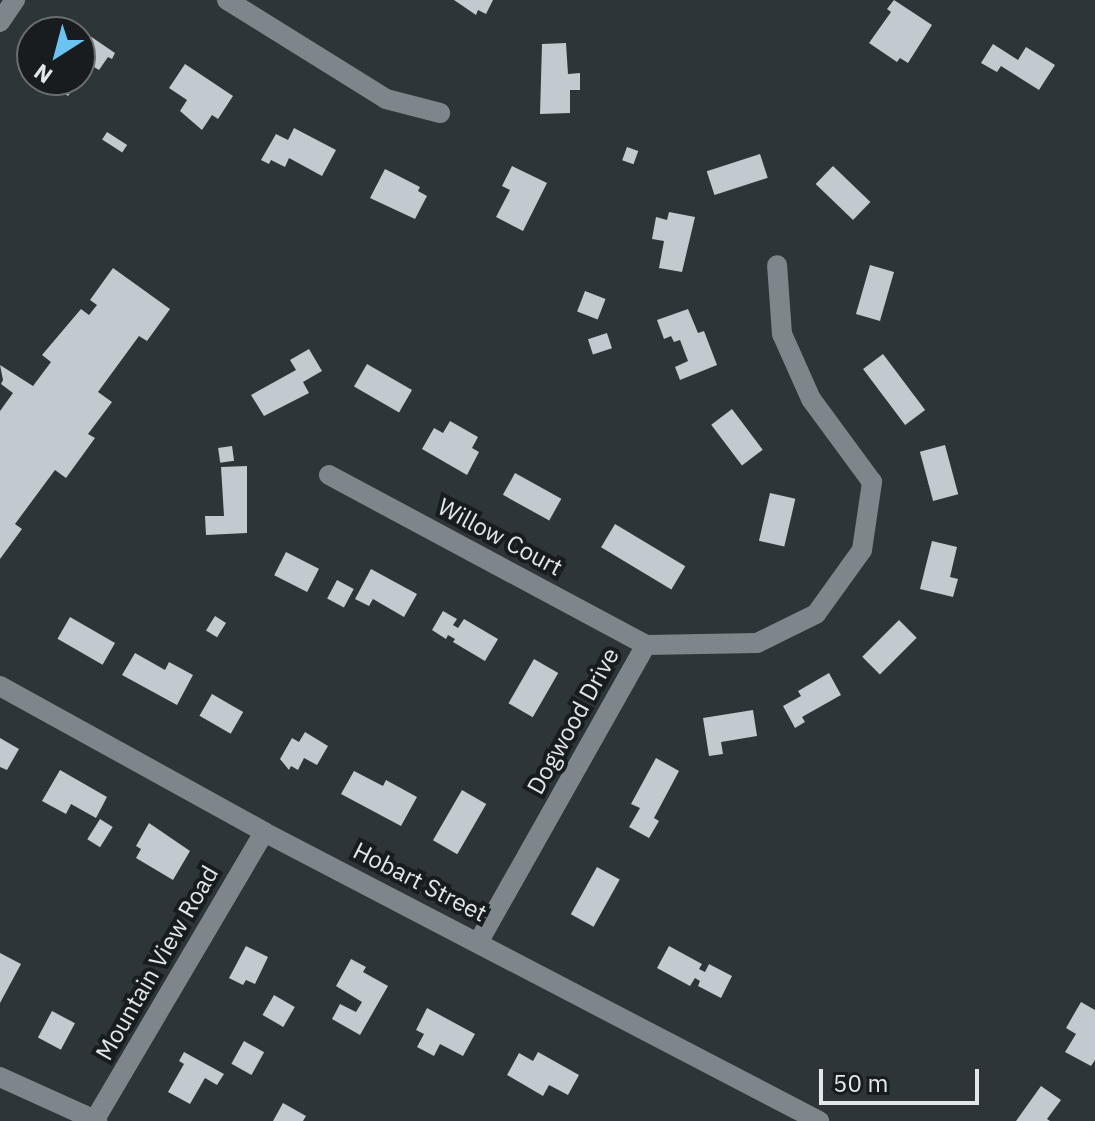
<!DOCTYPE html>
<html>
<head>
<meta charset="utf-8">
<style>
	body { margin:0 }
	#map { position:relative; width:1095px; height:1121px; overflow:hidden; background:#2d3539; font-family:"IBM Plex Sans",sans-serif }
	div>[style] { position:absolute }
	.building>* { inset:0; background:#c1cacf; transform-origin:0 0 }
	.minor>* { height:20px; margin:-10px; padding:0 10px; transform-origin:10px; border-radius:10px; background:#7e868b }
	.tertiary>* { height:20px; margin:-10px; padding:0 10px; transform-origin:10px; border-radius:10px; background:#7e868b }
	span { translate:-50% -50%; white-space:nowrap; text-align:center; line-height:1.15; -webkit-text-stroke:8px #181c1e; paint-order:stroke }
	.street-label { font-size:24px; color:#e2e7ea }
	.north { position:absolute; left:16px; top:16px; width:80px; height:80px; box-sizing:border-box; background:#181c1e; border:2px solid #696d70; border-radius:50%; rotate:216deg; font-size:22px; font-weight:700; line-height:32px; text-align:center; color:#e2e7ea }
	.north::after { content:''; display:block; margin:auto; width:28px; height:36px; background:#6bc3f2; clip-path:polygon(50% 0,100% 100%,50% 72%,0 100%) }
	.scale { position:absolute; left:819px; top:1069px; width:160px; height:36px; box-sizing:border-box; border:4px solid #e2e7ea; border-top:0; padding-left:10px; font-size:24px; line-height:28px; white-space:nowrap; color:#e2e7ea; -webkit-text-stroke:6px #181c1e; paint-order:stroke }
</style>
</head>
<body>
<div id="map">
	<div class="building">
		<i style="clip-path:polygon(454px 0,493px 0,486px 14px,478px 10px,476px 15px)"></i>
		<i style="clip-path:polygon(894px 0,932px 25px,908px 63px,900px 58px,897px 62px,869px 43px,891px 12px,887px 9px)"></i>
		<i style="clip-path:polygon(90px 36px,115px 53px,112px 59px,108px 57px,99px 70px,89px 64px,80px 78px,80px 48px)"></i>
		<i style="clip-path:polygon(566px 43px,568px 74px,580px 73px,580px 90px,570px 90px,570px 113px,540px 114px,542px 44px)"></i>
		<i style="clip-path:polygon(993px 44px,1018px 60px,1026px 47px,1055px 65px,1039px 90px,1001px 66px,997px 72px,981px 63px)"></i>
		<i style="clip-path:polygon(185px 64px,233px 96px,218px 119px,212px 115px,202px 130px,180px 111px,187px 100px,169px 88px)"></i>
		<i style="clip-path:polygon(44px 80px,79px 80px,68px 96px)"></i>
		<i style="clip-path:polygon(294px 128px,336px 150px,322px 176px,289px 158px,285px 167px,271px 160px,269px 164px,261px 160px,276px 134px,288px 140px)"></i>
		<i style="left:107px;top:132px;width:24px;height:9px;rotate:33deg"></i>
		<i style="left:627px;top:147px;width:12px;height:14px;rotate:20deg"></i>
		<i style="left:760px;top:154px;width:25px;height:56px;rotate:72deg"></i>
		<i style="clip-path:polygon(512px 166px,547px 183px,523px 231px,496px 217px,510px 190px,502px 186px)"></i>
		<i style="left:833px;top:166px;width:52px;height:25px;rotate:44deg"></i>
		<i style="clip-path:polygon(385px 169px,420px 187px,418px 191px,427px 196px,415px 219px,370px 198px)"></i>
		<i style="clip-path:polygon(669px 212px,695px 217px,682px 272px,659px 268px,664px 241px,652px 239px,656px 217px,667px 220px)"></i>
		<i style="left:870px;top:265px;width:25px;height:51px;rotate:16deg"></i>
		<i style="clip-path:polygon(113px 268px,170px 309px,147px 341px,139px 336px,98px 392px,112px 402px,88px 434px,95px 438px,66px 478px,55px 470px,15px 524px,22px 529px,0 559px,0 411px,13px 393px,1px 384px,3px 380px,0 365px,33px 386px,51px 362px,42px 355px,81px 309px,89px 315px,97px 305px,90px 300px)"></i>
		<i style="left:585px;top:291px;width:22px;height:22px;rotate:21deg"></i>
		<i style="clip-path:polygon(688px 309px,698px 333px,704px 331px,717px 365px,680px 380px,675px 367px,688px 361px,680px 340px,674px 342px,671px 336px,664px 339px,657px 320px)"></i>
		<i style="left:607px;top:333px;width:16px;height:20px;rotate:72deg"></i>
		<i style="clip-path:polygon(309px 349px,322px 371px,303px 382px,309px 393px,264px 416px,251px 395px,296px 370px,290px 360px)"></i>
		<i style="left:883px;top:354px;width:70px;height:25px;rotate:53deg"></i>
		<i style="left:367px;top:364px;width:52px;height:26px;rotate:30deg"></i>
		<i style="left:732px;top:409px;width:51px;height:26px;rotate:53deg"></i>
		<i style="clip-path:polygon(450px 421px,478px 437px,472px 448px,479px 452px,467px 475px,422px 449px,434px 428px,443px 433px)"></i>
		<i style="left:945px;top:445px;width:51px;height:26px;rotate:75deg"></i>
		<i style="left:232px;top:446px;width:15px;height:14px;rotate:82deg"></i>
		<i style="clip-path:polygon(247px 466px,247px 533px,206px 535px,205px 516px,224px 516px,221px 467px)"></i>
		<i style="left:515px;top:473px;width:53px;height:25px;rotate:29deg"></i>
		<i style="left:770px;top:493px;width:26px;height:49px;rotate:13deg"></i>
		<i style="left:615px;top:524px;width:82px;height:27px;rotate:31deg"></i>
		<i style="clip-path:polygon(932px 541px,957px 547px,950px 577px,958px 579px,953px 597px,920px 589px)"></i>
		<i style="left:286px;top:552px;width:37px;height:26px;rotate:27deg"></i>
		<i style="clip-path:polygon(371px 569px,417px 594px,404px 617px,373px 599px,369px 606px,355px 599px)"></i>
		<i style="left:337px;top:580px;width:19px;height:21px;rotate:28deg"></i>
		<i style="clip-path:polygon(443px 611px,457px 619px,453px 625px,458px 628px,464px 619px,498px 639px,485px 661px,453px 642px,455px 639px,448px 635px,446px 639px,432px 630px)"></i>
		<i style="left:215px;top:616px;width:13px;height:17px;rotate:32deg"></i>
		<i style="left:70px;top:617px;width:52px;height:25px;rotate:30deg"></i>
		<i style="left:899px;top:620px;width:25px;height:52px;rotate:45deg"></i>
		<i style="clip-path:polygon(135px 653px,165px 670px,169px 662px,193px 675px,177px 705px,122px 675px)"></i>
		<i style="left:534px;top:659px;width:28px;height:51px;rotate:30deg"></i>
		<i style="clip-path:polygon(829px 673px,841px 695px,802px 717px,805px 722px,795px 728px,783px 706px,801px 696px,798px 691px)"></i>
		<i style="left:212px;top:694px;width:36px;height:25px;rotate:30deg"></i>
		<i style="clip-path:polygon(753px 710px,757px 736px,721px 742px,723px 754px,709px 756px,703px 718px)"></i>
		<i style="clip-path:polygon(305px 732px,328px 746px,317px 765px,304px 758px,298px 770px,291px 766px,289px 770px,280px 759px,292px 738px,299px 742px)"></i>
		<i style="clip-path:polygon(0 738px,19px 749px,7px 770px,0 767px)"></i>
		<i style="clip-path:polygon(656px 758px,679px 771px,654px 818px,659px 821px,649px 838px,629px 827px,640px 808px,631px 804px)"></i>
		<i style="clip-path:polygon(60px 770px,107px 797px,96px 818px,71px 804px,66px 814px,42px 801px)"></i>
		<i style="clip-path:polygon(354px 771px,383px 786px,386px 780px,417px 797px,401px 826px,341px 794px)"></i>
		<i style="left:462px;top:790px;width:28px;height:58px;rotate:30deg"></i>
		<i style="left:100px;top:819px;width:15px;height:24px;rotate:32deg"></i>
		<i style="clip-path:polygon(149px 823px,190px 851px,173px 880px,136px 858px,141px 849px,136px 846px)"></i>
		<i style="left:597px;top:867px;width:26px;height:54px;rotate:29deg"></i>
		<i style="clip-path:polygon(246px 946px,268px 957px,255px 984px,246px 980px,243px 985px,229px 978px)"></i>
		<i style="clip-path:polygon(669px 946px,702px 964px,699px 969px,705px 972px,709px 964px,732px 976px,721px 998px,698px 986px,700px 981px,695px 978px,690px 986px,657px 968px)"></i>
		<i style="clip-path:polygon(0 953px,21px 964px,0 1003px)"></i>
		<i style="clip-path:polygon(351px 959px,366px 967px,363px 972px,388px 986px,360px 1035px,332px 1019px,340px 1004px,356px 1012px,362px 1002px,336px 986px)"></i>
		<i style="left:274px;top:995px;width:24px;height:23px;rotate:30deg"></i>
		<i style="clip-path:polygon(1081px 1002px,1095px 1010px,1095px 1060px,1091px 1066px,1065px 1052px,1076px 1034px,1066px 1028px)"></i>
		<i style="clip-path:polygon(427px 1008px,475px 1034px,463px 1056px,440px 1044px,434px 1056px,417px 1047px,424px 1034px,416px 1030px)"></i>
		<i style="left:52px;top:1011px;width:26px;height:30px;rotate:28deg"></i>
		<i style="left:244px;top:1041px;width:23px;height:26px;rotate:29deg"></i>
		<i style="clip-path:polygon(184px 1052px,224px 1074px,217px 1085px,205px 1078px,190px 1104px,168px 1092px,184px 1064px,179px 1061px)"></i>
		<i style="clip-path:polygon(538px 1052px,579px 1075px,568px 1095px,549px 1085px,543px 1096px,507px 1075px,519px 1053px,533px 1061px)"></i>
		<i style="clip-path:polygon(1041px 1086px,1061px 1100px,1047px 1119px,1050px 1121px,1016px 1121px)"></i>
		<i style="clip-path:polygon(283px 1103px,306px 1116px,303px 1121px,273px 1121px)"></i>
	</div>
	<div class="minor">
		<i style="left:227px;top:0;width:187px;rotate:31.9deg"></i>
		<i style="left:386px;top:99px;width:56px;rotate:14.5deg"></i>
		<i style="left:329px;top:475px;width:360px;rotate:28.2deg"></i>
		<i style="left:0;top:686px;width:302px;rotate:28.9deg"></i>
		<i style="left:264px;top:832px;width:626px;rotate:27.51deg"></i>
		<i style="left:479px;top:941px;width:340px;rotate:-60.6deg"></i>
		<i style="left:646px;top:645px;width:111px;rotate:-1deg"></i>
		<i style="left:757px;top:643px;width:66px;rotate:-26.2deg"></i>
		<i style="left:816px;top:614px;width:79px;rotate:-54.3deg"></i>
		<i style="left:862px;top:550px;width:69px;rotate:-81.6deg"></i>
		<i style="left:872px;top:482px;width:103px;rotate:-126.3deg"></i>
		<i style="left:811px;top:399px;width:71px;rotate:-114deg"></i>
		<i style="left:782px;top:334px;width:69px;rotate:-94.1deg"></i>
		<i style="left:0;top:1077px;width:107px;rotate:24.4deg"></i>
		<i style="left:94px;top:1121px;width:335px;rotate:-59.5deg"></i>
	</div>
	<div class="tertiary">
		<i style="left:0;top:22px;width:27px;rotate:-56deg"></i>
	</div>
	<div class="street-label">
		<span style="left:500px;top:537px;rotate:28deg">Willow Court</span>
		<span style="left:573px;top:721px;rotate:-61deg">Dogwood Drive</span>
		<span style="left:420px;top:882px;rotate:27deg">Hobart Street</span>
		<span style="left:157px;top:963px;rotate:-60deg">Mountain View Road</span>
	</div>
	<div class="north">N</div>
	<div class="scale">50 m</div>
</div>
</body>
</html>
